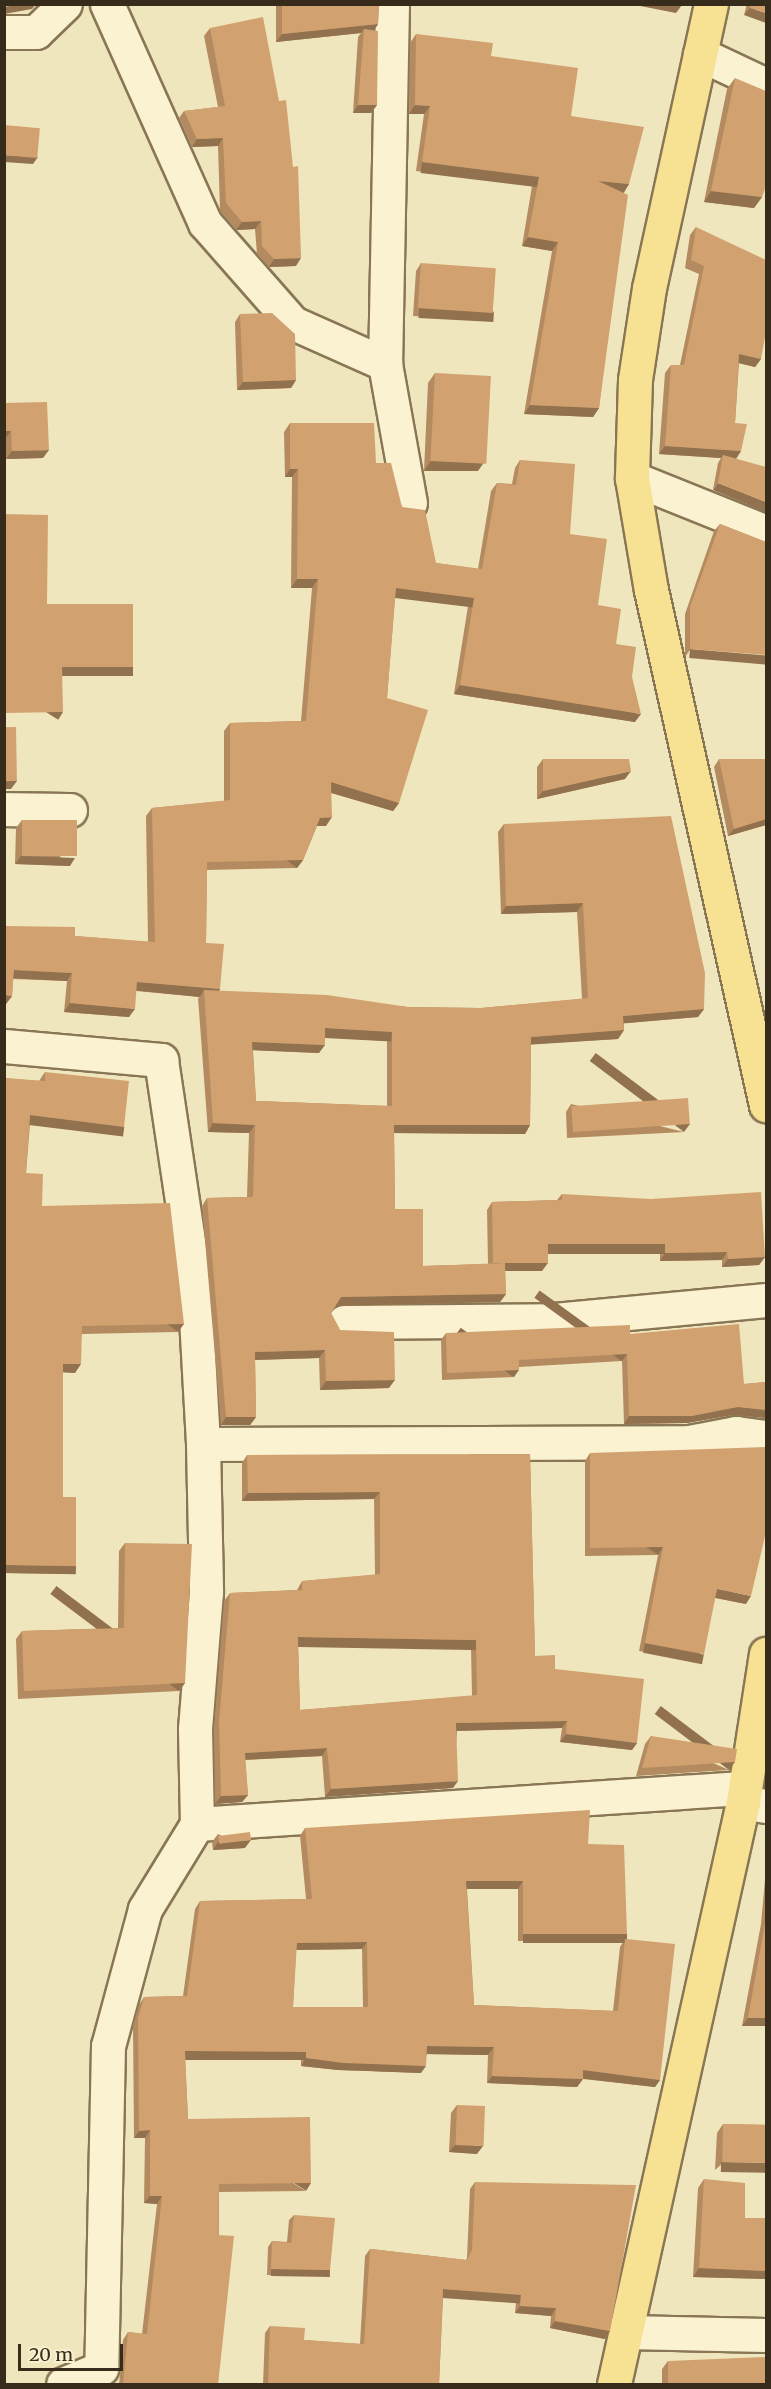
<!DOCTYPE html>
<html>
<head>
<meta charset="utf-8">
<style>
	body { margin:0 }
	#map { position:relative; width:771px; height:2389px; overflow:hidden; background:#f0e6bd; font-family:Merriweather,serif }
	div>[style] { position:absolute }
	.roads { filter:drop-shadow(2px 0 #897655) drop-shadow(-2px 0 #897655) drop-shadow(0 2px #897655) drop-shadow(0 -2px #897655) }
	.minor>* { height:33px; margin:-16.5px; padding:0 16.5px; transform-origin:16.5px; border-radius:16.5px; background:#fbf2d1 }
	.major>* { height:33px; margin:-16.5px; padding:0 16.5px; transform-origin:16.5px; border-radius:16.5px; background:#f7e192 }
	.wall>* { inset:0; background:#b48b60 }
	.shaded-wall>* { inset:0; background:#92714e; transform-origin:0 0 }
	.building>* { inset:0; background:#d1a270; transform-origin:0 0 }
	span { translate:-50% -50%; white-space:nowrap; text-align:center; line-height:1.15; -webkit-text-stroke:4.5px #f7efcd; paint-order:stroke }
	.frame { position:absolute; inset:0; border:6px solid #372c1b; pointer-events:none }
	.scale { position:absolute; left:18px; top:2344px; width:105px; height:27px; box-sizing:border-box; border:3px solid #372c1b; border-top:0; padding-left:8px; font-size:18px; line-height:21px; white-space:nowrap; color:#372c1b; -webkit-text-stroke:4px #f7efcd; paint-order:stroke }
</style>
</head>
<body>
<div id="map">
	<div class="roads">
		<div class="minor">
			<i style="left:107px;top:4px;width:240px;rotate:65.9deg"></i>
			<i style="left:205px;top:223px;width:133px;rotate:48.7deg"></i>
			<i style="left:293px;top:323px;width:101px;rotate:24deg"></i>
			<i style="left:392px;top:4px;width:360px;rotate:91.1deg"></i>
			<i style="left:385px;top:364px;width:141px;rotate:79.8deg"></i>
			<i style="left:4px;top:32px;width:32px"></i>
			<i style="left:36px;top:32px;width:40px;rotate:-44deg"></i>
			<i style="left:700px;top:54px;width:73px;rotate:25.2deg"></i>
			<i style="left:632px;top:478px;width:144px;rotate:21.9deg"></i>
			<i style="left:4px;top:809px;width:66px;rotate:0.9deg"></i>
			<i style="left:4px;top:1046px;width:158px;rotate:5.1deg"></i>
			<i style="left:161px;top:1060px;width:224px;rotate:81.5deg"></i>
			<i style="left:194px;top:1282px;width:162px;rotate:86.8deg"></i>
			<i style="left:203px;top:1444px;width:148px;rotate:88.8deg"></i>
			<i style="left:206px;top:1592px;width:137px;rotate:94.6deg"></i>
			<i style="left:195px;top:1729px;width:95px;rotate:88.8deg"></i>
			<i style="left:197px;top:1824px;width:100px;rotate:121.5deg"></i>
			<i style="left:145px;top:1909px;width:142px;rotate:105.1deg"></i>
			<i style="left:108px;top:2046px;width:322px;rotate:91.2deg"></i>
			<i style="left:101px;top:2368px;width:41px;rotate:157.2deg"></i>
			<i style="left:344px;top:1322px;width:210px;rotate:-0.5deg"></i>
			<i style="left:554px;top:1320px;width:213px;rotate:-5.4deg"></i>
			<i style="left:203px;top:1444px;width:486px;rotate:-0.2deg"></i>
			<i style="left:689px;top:1442px;width:48px;rotate:-10.8deg"></i>
			<i style="left:736px;top:1433px;width:30px;rotate:8deg"></i>
			<i style="left:743px;top:1802px;width:23px;rotate:10deg"></i>
			<i style="left:197px;top:1824px;width:546px;rotate:-3.78deg"></i>
			<i style="left:626px;top:2332px;width:140px;rotate:1.2deg"></i>
		</div>
		<div class="major">
			<i style="left:711px;top:4px;width:291px;rotate:102.3deg"></i>
			<i style="left:649px;top:288px;width:93px;rotate:98.7deg"></i>
			<i style="left:635px;top:380px;width:98px;rotate:91.8deg"></i>
			<i style="left:632px;top:478px;width:114px;rotate:80.4deg"></i>
			<i style="left:651px;top:590px;width:528px;rotate:77.41deg"></i>
			<i style="left:614px;top:2384px;width:596px;rotate:-77.5deg"></i>
			<i style="left:743px;top:1802px;width:150px;rotate:-81.2deg"></i>
		</div>
	</div>
	<div class="wall">
		<i style="clip-path:polygon(276px 4px,379px 4px,378px 24px,374px 30px,377px 105px,371px 113px,353px 113px,358px 37px,361px 33px,276px 42px)"></i>
		<i style="clip-path:polygon(747px 4px,766px 4px,744px 15px)"></i>
		<i style="clip-path:polygon(210px 28px,296px 266px,269px 267px,257px 254px,255px 229px,236px 230px,220px 211px,218px 146px,192px 147px,179px 118px,184px 111px,218px 107px,204px 36px)"></i>
		<i style="clip-path:polygon(416px 34px,491px 56px,571px 116px,629px 184px,624px 193px,599px 408px,593px 417px,524px 414px,552px 251px,522px 246px,532px 186px,416px 171px,424px 114px,409px 114px,410px 43px)"></i>
		<i style="clip-path:polygon(735px 78px,762px 197px,754px 208px,704px 202px,727px 89px)"></i>
		<i style="clip-path:polygon(696px 227px,761px 359px,755px 367px,739px 363px,735px 423px,741px 451px,713px 490px,718px 463px,721px 458px,659px 454px,665px 373px,671px 365px,680px 365px,699px 274px,685px 268px,690px 235px)"></i>
		<i style="clip-path:polygon(421px 263px,494px 312px,488px 320px,413px 316px,416px 271px)"></i>
		<i style="clip-path:polygon(240px 314px,296px 380px,291px 388px,237px 390px,235px 322px)"></i>
		<i style="clip-path:polygon(435px 373px,478px 471px,424px 471px,428px 383px)"></i>
		<i style="clip-path:polygon(4px 403px,43px 458px,6px 459px)"></i>
		<i style="clip-path:polygon(evenodd,290px 423px,376px 463px,436px 563px,478px 569px,491px 491px,497px 483px,512px 484px,515px 468px,520px 460px,570px 534px,598px 605px,632px 677px,635px 722px,454px 694px,468px 606px,395px 597px,387px 698px,399px 803px,393px 811px,331px 793px,326px 826px,317px 826px,303px 860px,297px 868px,207px 870px,206px 943px,220px 989px,219px 991px,408px 1007px,481px 1008px,582px 999px,577px 912px,501px 914px,498px 832px,504px 824px,704px 1009px,698px 1017px,624px 1023px,624px 1030px,618px 1039px,531px 1044px,530px 1125px,525px 1134px,394px 1133px,395px 1209px,423px 1266px,488px 1264px,487px 1210px,492px 1202px,557px 1200px,562px 1194px,765px 1257px,759px 1265px,722px 1267px,722px 1260px,660px 1261px,660px 1252px,548px 1252px,542px 1271px,505px 1271px,506px 1294px,500px 1302px,336px 1306px,331px 1313px,340px 1330px,389px 1388px,320px 1390px,319px 1358px,255px 1360px,256px 1417px,250px 1425px,221px 1425px,202px 1206px,207px 1198px,247px 1197px,249px 1133px,208px 1132px,198px 998px,200px 997px,136px 991px,129px 1017px,64px 1012px,67px 981px,13px 979px,12px 996px,6px 1004px,4px 1004px,4px 926px,75px 936px,148px 942px,146px 816px,152px 808px,224px 801px,224px 731px,230px 723px,301px 721px,312px 588px,291px 588px,292px 477px,285px 477px,284px 432px,290px 423px,325px 1037px,387px 1041px,387px 1106px,256px 1101px,253px 1050px,319px 1053px,325px 1037px)"></i>
		<i style="clip-path:polygon(720px 524px,766px 542px,685px 657px,685px 614px,714px 531px)"></i>
		<i style="clip-path:polygon(766px 746px,766px 825px,728px 836px,714px 767px,719px 759px,765px 759px)"></i>
		<i style="clip-path:polygon(543px 759px,625px 779px,537px 799px,537px 767px)"></i>
		<i style="clip-path:polygon(22px 820px,70px 866px,15px 864px,16px 828px)"></i>
		<i style="clip-path:polygon(45px 1072px,124px 1127px,118px 1135px,30px 1124px,26px 1173px,42px 1206px,178px 1332px,82px 1334px,75px 1373px,63px 1372px,63px 1497px,76px 1566px,70px 1574px,4px 1573px,4px 1078px,39px 1081px)"></i>
		<i style="clip-path:polygon(571px 1104px,684px 1132px,567px 1138px,566px 1112px)"></i>
		<i style="clip-path:polygon(446px 1333px,630px 1334px,744px 1384px,766px 1382px,766px 1418px,733px 1415px,687px 1423px,624px 1424px,622px 1361px,519px 1367px,514px 1377px,442px 1380px,441px 1340px)"></i>
		<i style="clip-path:polygon(590px 1453px,746px 1604px,715px 1598px,698px 1662px,639px 1651px,658px 1555px,585px 1556px,585px 1461px)"></i>
		<i style="clip-path:polygon(evenodd,530px 1454px,535px 1656px,555px 1669px,637px 1743px,632px 1750px,560px 1742px,562px 1728px,457px 1731px,453px 1788px,325px 1797px,322px 1756px,245px 1760px,248px 1795px,242px 1802px,215px 1804px,214px 1730px,224px 1601px,230px 1593px,297px 1590px,302px 1581px,375px 1575px,374px 1499px,242px 1501px,242px 1463px,247px 1455px,530px 1454px,298px 1645px,471px 1648px,472px 1696px,300px 1710px,298px 1645px)"></i>
		<i style="clip-path:polygon(125px 1543px,185px 1683px,179px 1691px,18px 1699px,16px 1639px,22px 1631px,118px 1628px,119px 1551px)"></i>
		<i style="clip-path:polygon(651px 1736px,729px 1770px,636px 1776px,645px 1744px)"></i>
		<i style="clip-path:polygon(evenodd,305px 1828px,588px 1844px,627px 1934px,622px 1941px,518px 1941px,518px 1889px,467px 1889px,474px 2005px,613px 2011px,620px 1947px,625px 1939px,660px 2080px,655px 2087px,583px 2079px,577px 2087px,487px 2083px,488px 2055px,427px 2054px,421px 2073px,338px 2070px,301px 2066px,301px 2060px,185px 2059px,188px 2119px,306px 2191px,219px 2192px,218px 2385px,119px 2385px,123px 2340px,128px 2332px,142px 2334px,157px 2204px,144px 2203px,145px 2138px,134px 2138px,133px 2026px,139px 2005px,144px 1997px,183px 1996px,195px 1909px,200px 1901px,306px 1899px,300px 1836px,305px 1828px,362px 1949px,363px 2007px,293px 2007px,296px 1950px,362px 1949px)"></i>
		<i style="clip-path:polygon(218px 1834px,245px 1848px,213px 1850px,212px 1842px)"></i>
		<i style="clip-path:polygon(766px 1868px,766px 2026px,742px 2026px,761px 1924px)"></i>
		<i style="clip-path:polygon(457px 2105px,477px 2154px,449px 2152px,451px 2113px)"></i>
		<i style="clip-path:polygon(723px 2124px,766px 2125px,715px 2170px,717px 2133px)"></i>
		<i style="clip-path:polygon(704px 2179px,745px 2218px,766px 2218px,766px 2279px,693px 2277px,698px 2188px)"></i>
		<i style="clip-path:polygon(475px 2182px,610px 2331px,605px 2339px,550px 2328px,551px 2316px,515px 2313px,516px 2302px,443px 2297px,439px 2385px,263px 2385px,265px 2333px,270px 2326px,304px 2340px,360px 2344px,365px 2256px,370px 2249px,466px 2260px,467px 2258px,470px 2189px)"></i>
		<i style="clip-path:polygon(294px 2215px,326px 2276px,267px 2275px,268px 2247px,272px 2241px,287px 2242px,289px 2220px)"></i>
		<i style="clip-path:polygon(668px 2361px,766px 2385px,662px 2385px,662px 2369px)"></i>
	</div>
	<div class="shaded-wall">
		<i style="clip-path:polygon(20px 4px,36px 4px,32px 9px,4px 14px,4px 7px)"></i>
		<i style="clip-path:polygon(630px 4px,678px 4px,682px 5px,676px 13px)"></i>
		<i style="clip-path:polygon(750px 8px,766px 13px,766px 23px,744px 15px)"></i>
		<i style="clip-path:polygon(378px 24px,373px 32px,364px 29px,361px 33px,276px 42px,282px 34px)"></i>
		<i style="clip-path:polygon(358px 105px,377px 105px,371px 113px,353px 113px)"></i>
		<i style="clip-path:polygon(415px 105px,430px 106px,424px 114px,409px 114px)"></i>
		<i style="clip-path:polygon(223px 138px,218px 146px,192px 147px,197px 139px)"></i>
		<i style="clip-path:polygon(4px 155px,38px 157px,33px 164px,4px 162px)"></i>
		<i style="left:422px;top:162px;width:118px;height:11px;rotate:7deg"></i>
		<i style="clip-path:polygon(598px 181px,629px 184px,623px 193px)"></i>
		<i style="clip-path:polygon(711px 191px,762px 197px,754px 208px,704px 202px)"></i>
		<i style="clip-path:polygon(261px 221px,255px 229px,236px 230px,242px 222px)"></i>
		<i style="clip-path:polygon(528px 237px,558px 242px,552px 251px,522px 246px)"></i>
		<i style="clip-path:polygon(301px 258px,296px 266px,269px 267px,274px 259px)"></i>
		<i style="left:419px;top:308px;width:75px;height:10px;rotate:3deg"></i>
		<i style="clip-path:polygon(739px 354px,761px 359px,755px 367px,734px 362px)"></i>
		<i style="clip-path:polygon(296px 380px,291px 388px,237px 390px,243px 382px)"></i>
		<i style="clip-path:polygon(530px 405px,599px 408px,593px 417px,524px 414px)"></i>
		<i style="clip-path:polygon(4px 431px,11px 431px,5px 439px,4px 439px)"></i>
		<i style="clip-path:polygon(665px 446px,741px 451px,736px 459px,723px 455px,721px 458px,659px 454px)"></i>
		<i style="clip-path:polygon(49px 450px,43px 458px,6px 459px,12px 451px)"></i>
		<i style="clip-path:polygon(431px 461px,485px 461px,478px 471px,424px 471px)"></i>
		<i style="clip-path:polygon(290px 469px,298px 469px,292px 477px,285px 477px)"></i>
		<i style="clip-path:polygon(718px 483px,766px 502px,766px 512px,713px 490px)"></i>
		<i style="clip-path:polygon(297px 579px,318px 579px,312px 588px,291px 588px)"></i>
		<i style="left:396px;top:588px;width:79px;height:10px;rotate:7deg"></i>
		<i style="left:690px;top:649px;width:76px;height:9px;rotate:5deg"></i>
		<i style="left:62px;top:667px;width:71px;height:9px"></i>
		<i style="clip-path:polygon(460px 685px,641px 714px,635px 722px,454px 694px)"></i>
		<i style="left:63px;top:712px;width:9px;height:59px;rotate:122deg"></i>
		<i style="clip-path:polygon(631px 771px,625px 779px,537px 799px,543px 791px)"></i>
		<i style="clip-path:polygon(4px 781px,17px 781px,11px 789px,4px 789px)"></i>
		<i style="clip-path:polygon(331px 782px,399px 803px,393px 811px,325px 791px)"></i>
		<i style="clip-path:polygon(332px 817px,326px 826px,315px 826px,320px 818px)"></i>
		<i style="clip-path:polygon(766px 819px,766px 825px,728px 836px,734px 829px)"></i>
		<i style="clip-path:polygon(21px 856px,75px 858px,70px 866px,15px 864px)"></i>
		<i style="left:303px;top:860px;width:10px;height:96px;rotate:127deg"></i>
		<i style="clip-path:polygon(583px 903px,577px 912px,501px 914px,506px 906px)"></i>
		<i style="clip-path:polygon(14px 970px,72px 973px,67px 981px,8px 978px)"></i>
		<i style="clip-path:polygon(137px 982px,220px 989px,214px 998px,204px 990px,200px 997px,131px 990px)"></i>
		<i style="clip-path:polygon(4px 995px,12px 996px,6px 1004px,4px 1004px)"></i>
		<i style="clip-path:polygon(70px 1003px,135px 1009px,129px 1017px,64px 1012px)"></i>
		<i style="clip-path:polygon(704px 1009px,698px 1017px,617px 1024px,623px 1016px)"></i>
		<i style="left:325px;top:1028px;width:67px;height:10px;rotate:3deg"></i>
		<i style="clip-path:polygon(624px 1030px,618px 1039px,525px 1045px,531px 1037px)"></i>
		<i style="clip-path:polygon(252px 1042px,325px 1045px,319px 1053px,246px 1050px)"></i>
		<i style="left:30px;top:1115px;width:95px;height:10px;rotate:7deg"></i>
		<i style="clip-path:polygon(213px 1123px,255px 1125px,249px 1133px,208px 1132px)"></i>
		<i style="left:690px;top:1124px;width:10px;height:118px;rotate:127deg"></i>
		<i style="clip-path:polygon(394px 1125px,530px 1125px,525px 1134px,388px 1133px)"></i>
		<i style="left:548px;top:1244px;width:117px;height:10px"></i>
		<i style="clip-path:polygon(727px 1252px,722px 1260px,660px 1261px,665px 1253px)"></i>
		<i style="clip-path:polygon(765px 1257px,759px 1265px,722px 1267px,728px 1259px)"></i>
		<i style="clip-path:polygon(493px 1263px,548px 1263px,542px 1271px,488px 1271px)"></i>
		<i style="clip-path:polygon(506px 1294px,500px 1302px,335px 1306px,341px 1297px)"></i>
		<i style="left:184px;top:1324px;width:10px;height:102px;rotate:127deg"></i>
		<i style="clip-path:polygon(325px 1350px,319px 1358px,250px 1360px,255px 1352px)"></i>
		<i style="left:627px;top:1354px;width:9px;height:108px;rotate:126deg"></i>
		<i style="clip-path:polygon(63px 1364px,81px 1364px,75px 1373px,57px 1372px)"></i>
		<i style="left:519px;top:1370px;width:9px;height:72px;rotate:126deg"></i>
		<i style="clip-path:polygon(395px 1380px,389px 1388px,320px 1390px,326px 1381px)"></i>
		<i style="clip-path:polygon(738px 1407px,766px 1410px,766px 1418px,733px 1415px,687px 1423px,624px 1424px,629px 1416px)"></i>
		<i style="clip-path:polygon(226px 1417px,256px 1417px,250px 1425px,221px 1425px)"></i>
		<i style="clip-path:polygon(380px 1492px,374px 1499px,242px 1501px,248px 1493px)"></i>
		<i style="left:663px;top:1547px;width:9px;height:73px;rotate:122deg"></i>
		<i style="left:4px;top:1565px;width:72px;height:8px;rotate:1deg"></i>
		<i style="clip-path:polygon(717px 1589px,751px 1596px,746px 1604px,711px 1597px)"></i>
		<i style="left:298px;top:1637px;width:178px;height:10px;rotate:1deg"></i>
		<i style="left:645px;top:1643px;width:60px;height:10px;rotate:11deg"></i>
		<i style="left:185px;top:1683px;width:10px;height:161px;rotate:127deg"></i>
		<i style="clip-path:polygon(567px 1721px,562px 1728px,451px 1731px,456px 1723px)"></i>
		<i style="clip-path:polygon(566px 1734px,637px 1743px,632px 1750px,560px 1742px)"></i>
		<i style="clip-path:polygon(327px 1748px,322px 1756px,239px 1760px,245px 1753px)"></i>
		<i style="left:735px;top:1762px;width:10px;height:93px;rotate:127deg"></i>
		<i style="clip-path:polygon(458px 1781px,453px 1788px,325px 1797px,331px 1789px)"></i>
		<i style="clip-path:polygon(248px 1795px,242px 1802px,215px 1804px,221px 1796px)"></i>
		<i style="clip-path:polygon(251px 1840px,245px 1848px,213px 1850px,218px 1842px)"></i>
		<i style="clip-path:polygon(466px 1881px,523px 1881px,518px 1889px,461px 1889px)"></i>
		<i style="left:523px;top:1934px;width:104px;height:9px"></i>
		<i style="clip-path:polygon(367px 1942px,362px 1949px,291px 1950px,297px 1943px)"></i>
		<i style="clip-path:polygon(748px 2018px,766px 2018px,766px 2026px,742px 2026px)"></i>
		<i style="clip-path:polygon(427px 2046px,494px 2047px,488px 2055px,422px 2054px)"></i>
		<i style="left:185px;top:2051px;width:121px;height:9px"></i>
		<i style="clip-path:polygon(306px 2058px,426px 2066px,421px 2073px,338px 2070px,301px 2066px)"></i>
		<i style="clip-path:polygon(583px 2070px,660px 2080px,655px 2087px,578px 2078px)"></i>
		<i style="clip-path:polygon(492px 2076px,583px 2079px,577px 2087px,487px 2083px)"></i>
		<i style="clip-path:polygon(150px 2130px,145px 2138px,134px 2138px,139px 2131px)"></i>
		<i style="clip-path:polygon(455px 2145px,483px 2146px,477px 2154px,449px 2152px)"></i>
		<i style="left:721px;top:2162px;width:45px;height:10px;rotate:1deg"></i>
		<i style="left:311px;top:2183px;width:9px;height:92px;rotate:122deg"></i>
		<i style="clip-path:polygon(150px 2196px,162px 2196px,157px 2204px,144px 2203px)"></i>
		<i style="clip-path:polygon(699px 2268px,766px 2271px,766px 2279px,693px 2277px)"></i>
		<i style="left:271px;top:2269px;width:59px;height:7px;rotate:1deg"></i>
		<i style="left:443px;top:2289px;width:78px;height:9px;rotate:4deg"></i>
		<i style="clip-path:polygon(520px 2306px,556px 2308px,551px 2316px,515px 2313px)"></i>
		<i style="clip-path:polygon(555px 2321px,610px 2331px,605px 2339px,550px 2328px)"></i>
	</div>
	<div class="building">
		<i style="clip-path:polygon(4px 4px,20px 4px,4px 7px)"></i>
		<i style="clip-path:polygon(282px 4px,379px 4px,378px 24px,282px 34px)"></i>
		<i style="clip-path:polygon(750px 4px,766px 4px,766px 13px,750px 8px)"></i>
		<i style="clip-path:polygon(263px 17px,279px 101px,286px 100px,293px 167px,298px 166px,301px 258px,274px 259px,262px 246px,261px 221px,242px 222px,226px 203px,223px 138px,197px 139px,184px 111px,225px 106px,210px 28px)"></i>
		<i style="clip-path:polygon(364px 29px,378px 31px,377px 105px,358px 105px)"></i>
		<i style="clip-path:polygon(416px 34px,493px 43px,491px 56px,578px 68px,571px 116px,644px 127px,629px 184px,598px 181px,628px 195px,599px 408px,530px 405px,558px 242px,528px 237px,539px 177px,422px 162px,430px 106px,415px 105px)"></i>
		<i style="clip-path:polygon(735px 78px,766px 91px,766px 186px,762px 197px,711px 191px)"></i>
		<i style="left:4px;top:125px;width:36px;height:30px;rotate:5deg"></i>
		<i style="clip-path:polygon(696px 227px,766px 260px,766px 332px,761px 359px,739px 354px,735px 423px,747px 424px,741px 451px,665px 446px,671px 365px,684px 365px,704px 266px,691px 260px)"></i>
		<i style="left:421px;top:263px;width:75px;height:45px;rotate:4deg"></i>
		<i style="clip-path:polygon(272px 313px,295px 334px,296px 380px,243px 382px,240px 314px)"></i>
		<i style="left:435px;top:373px;width:56px;height:88px;rotate:3deg"></i>
		<i style="clip-path:polygon(47px 402px,49px 450px,12px 451px,11px 431px,4px 431px,4px 403px)"></i>
		<i style="clip-path:polygon(290px 423px,374px 423px,376px 463px,391px 463px,402px 507px,425px 510px,436px 563px,482px 569px,497px 483px,516px 485px,520px 460px,575px 464px,570px 534px,607px 539px,598px 605px,621px 609px,616px 644px,636px 647px,632px 677px,641px 714px,460px 685px,474px 598px,396px 588px,387px 698px,428px 710px,399px 803px,331px 782px,332px 817px,320px 818px,303px 860px,207px 862px,206px 943px,224px 944px,220px 989px,137px 982px,135px 1009px,70px 1003px,72px 973px,14px 970px,12px 996px,4px 995px,4px 926px,75px 927px,75px 936px,155px 942px,152px 808px,230px 800px,230px 723px,306px 721px,318px 579px,297px 579px,298px 469px,290px 469px)"></i>
		<i style="clip-path:polygon(723px 455px,766px 467px,766px 502px,718px 483px)"></i>
		<i style="clip-path:polygon(4px 514px,48px 515px,47px 604px,133px 604px,133px 667px,62px 667px,63px 712px,4px 713px)"></i>
		<i style="clip-path:polygon(720px 524px,766px 542px,766px 655px,690px 649px,690px 607px)"></i>
		<i style="left:16px;top:727px;width:54px;height:12px;rotate:89deg"></i>
		<i style="clip-path:polygon(543px 759px,629px 759px,631px 771px,543px 791px)"></i>
		<i style="clip-path:polygon(719px 759px,766px 759px,766px 819px,734px 829px)"></i>
		<i style="clip-path:polygon(evenodd,671px 816px,705px 973px,704px 1009px,623px 1016px,624px 1030px,531px 1037px,530px 1125px,394px 1125px,395px 1209px,423px 1209px,423px 1266px,505px 1263px,506px 1294px,341px 1297px,331px 1313px,340px 1330px,394px 1332px,395px 1380px,326px 1381px,325px 1350px,255px 1352px,256px 1417px,226px 1417px,207px 1198px,253px 1197px,255px 1125px,213px 1123px,204px 990px,327px 995px,408px 1007px,481px 1008px,588px 998px,583px 903px,506px 906px,504px 824px,671px 816px,325px 1028px,392px 1032px,392px 1106px,256px 1101px,252px 1042px,325px 1045px,325px 1028px)"></i>
		<i style="left:22px;top:820px;width:55px;height:36px"></i>
		<i style="clip-path:polygon(45px 1072px,129px 1081px,124px 1127px,30px 1115px,26px 1173px,43px 1174px,42px 1206px,170px 1203px,184px 1324px,82px 1326px,81px 1364px,63px 1364px,63px 1497px,76px 1497px,76px 1566px,4px 1565px,4px 1274px,6px 1238px,4px 1238px,4px 1078px,45px 1081px)"></i>
		<i style="left:688px;top:1098px;width:26px;height:117px;rotate:86deg"></i>
		<i style="clip-path:polygon(761px 1192px,765px 1257px,728px 1259px,727px 1252px,665px 1253px,665px 1244px,548px 1244px,548px 1263px,493px 1263px,492px 1202px,562px 1200px,562px 1194px,651px 1199px)"></i>
		<i style="clip-path:polygon(739px 1324px,744px 1384px,766px 1382px,766px 1410px,738px 1407px,692px 1416px,629px 1416px,627px 1354px,519px 1360px,519px 1370px,447px 1373px,446px 1333px,630px 1325px,630px 1334px)"></i>
		<i style="clip-path:polygon(766px 1447px,766px 1532px,751px 1596px,717px 1589px,704px 1654px,645px 1643px,663px 1547px,590px 1548px,590px 1453px)"></i>
		<i style="clip-path:polygon(evenodd,530px 1454px,535px 1656px,555px 1655px,555px 1669px,644px 1679px,637px 1743px,566px 1734px,567px 1721px,456px 1723px,458px 1781px,331px 1789px,327px 1748px,245px 1753px,248px 1795px,221px 1796px,219px 1722px,230px 1593px,302px 1590px,302px 1581px,380px 1574px,380px 1492px,248px 1493px,247px 1455px,530px 1454px,298px 1637px,476px 1640px,477px 1695px,300px 1710px,298px 1637px)"></i>
		<i style="clip-path:polygon(125px 1543px,192px 1544px,185px 1683px,24px 1691px,22px 1631px,124px 1628px)"></i>
		<i style="clip-path:polygon(651px 1736px,737px 1749px,735px 1762px,642px 1768px)"></i>
		<i style="clip-path:polygon(evenodd,590px 1810px,588px 1844px,624px 1845px,627px 1934px,523px 1934px,523px 1881px,466px 1881px,474px 2005px,618px 2011px,625px 1939px,675px 1944px,660px 2080px,583px 2070px,583px 2079px,492px 2076px,494px 2047px,427px 2046px,426px 2066px,343px 2063px,306px 2058px,306px 2052px,185px 2051px,188px 2119px,310px 2117px,311px 2183px,219px 2184px,218px 2235px,234px 2236px,218px 2385px,123px 2385px,128px 2332px,147px 2334px,162px 2196px,150px 2196px,150px 2130px,139px 2131px,138px 2018px,144px 1997px,187px 1996px,200px 1901px,312px 1899px,305px 1828px,590px 1810px,367px 1942px,368px 2007px,293px 2007px,297px 1943px,367px 1942px)"></i>
		<i style="left:250px;top:1832px;width:8px;height:32px;rotate:83deg"></i>
		<i style="clip-path:polygon(766px 1918px,766px 2018px,748px 2018px)"></i>
		<i style="left:457px;top:2105px;width:28px;height:40px;rotate:2deg"></i>
		<i style="left:723px;top:2124px;width:43px;height:38px;rotate:1deg"></i>
		<i style="clip-path:polygon(704px 2179px,745px 2183px,745px 2218px,766px 2218px,766px 2271px,699px 2268px)"></i>
		<i style="clip-path:polygon(475px 2182px,636px 2185px,610px 2331px,555px 2321px,556px 2308px,520px 2306px,521px 2295px,443px 2289px,439px 2385px,268px 2385px,270px 2326px,305px 2328px,304px 2340px,364px 2344px,370px 2249px,467px 2260px,472px 2250px)"></i>
		<i style="clip-path:polygon(294px 2215px,335px 2218px,330px 2270px,271px 2269px,272px 2241px,291px 2243px)"></i>
		<i style="clip-path:polygon(766px 2357px,766px 2385px,668px 2385px,668px 2361px)"></i>
	</div>
	<div class="frame"></div>
	<div class="scale">20 m</div>
</div>
</body>
</html>
